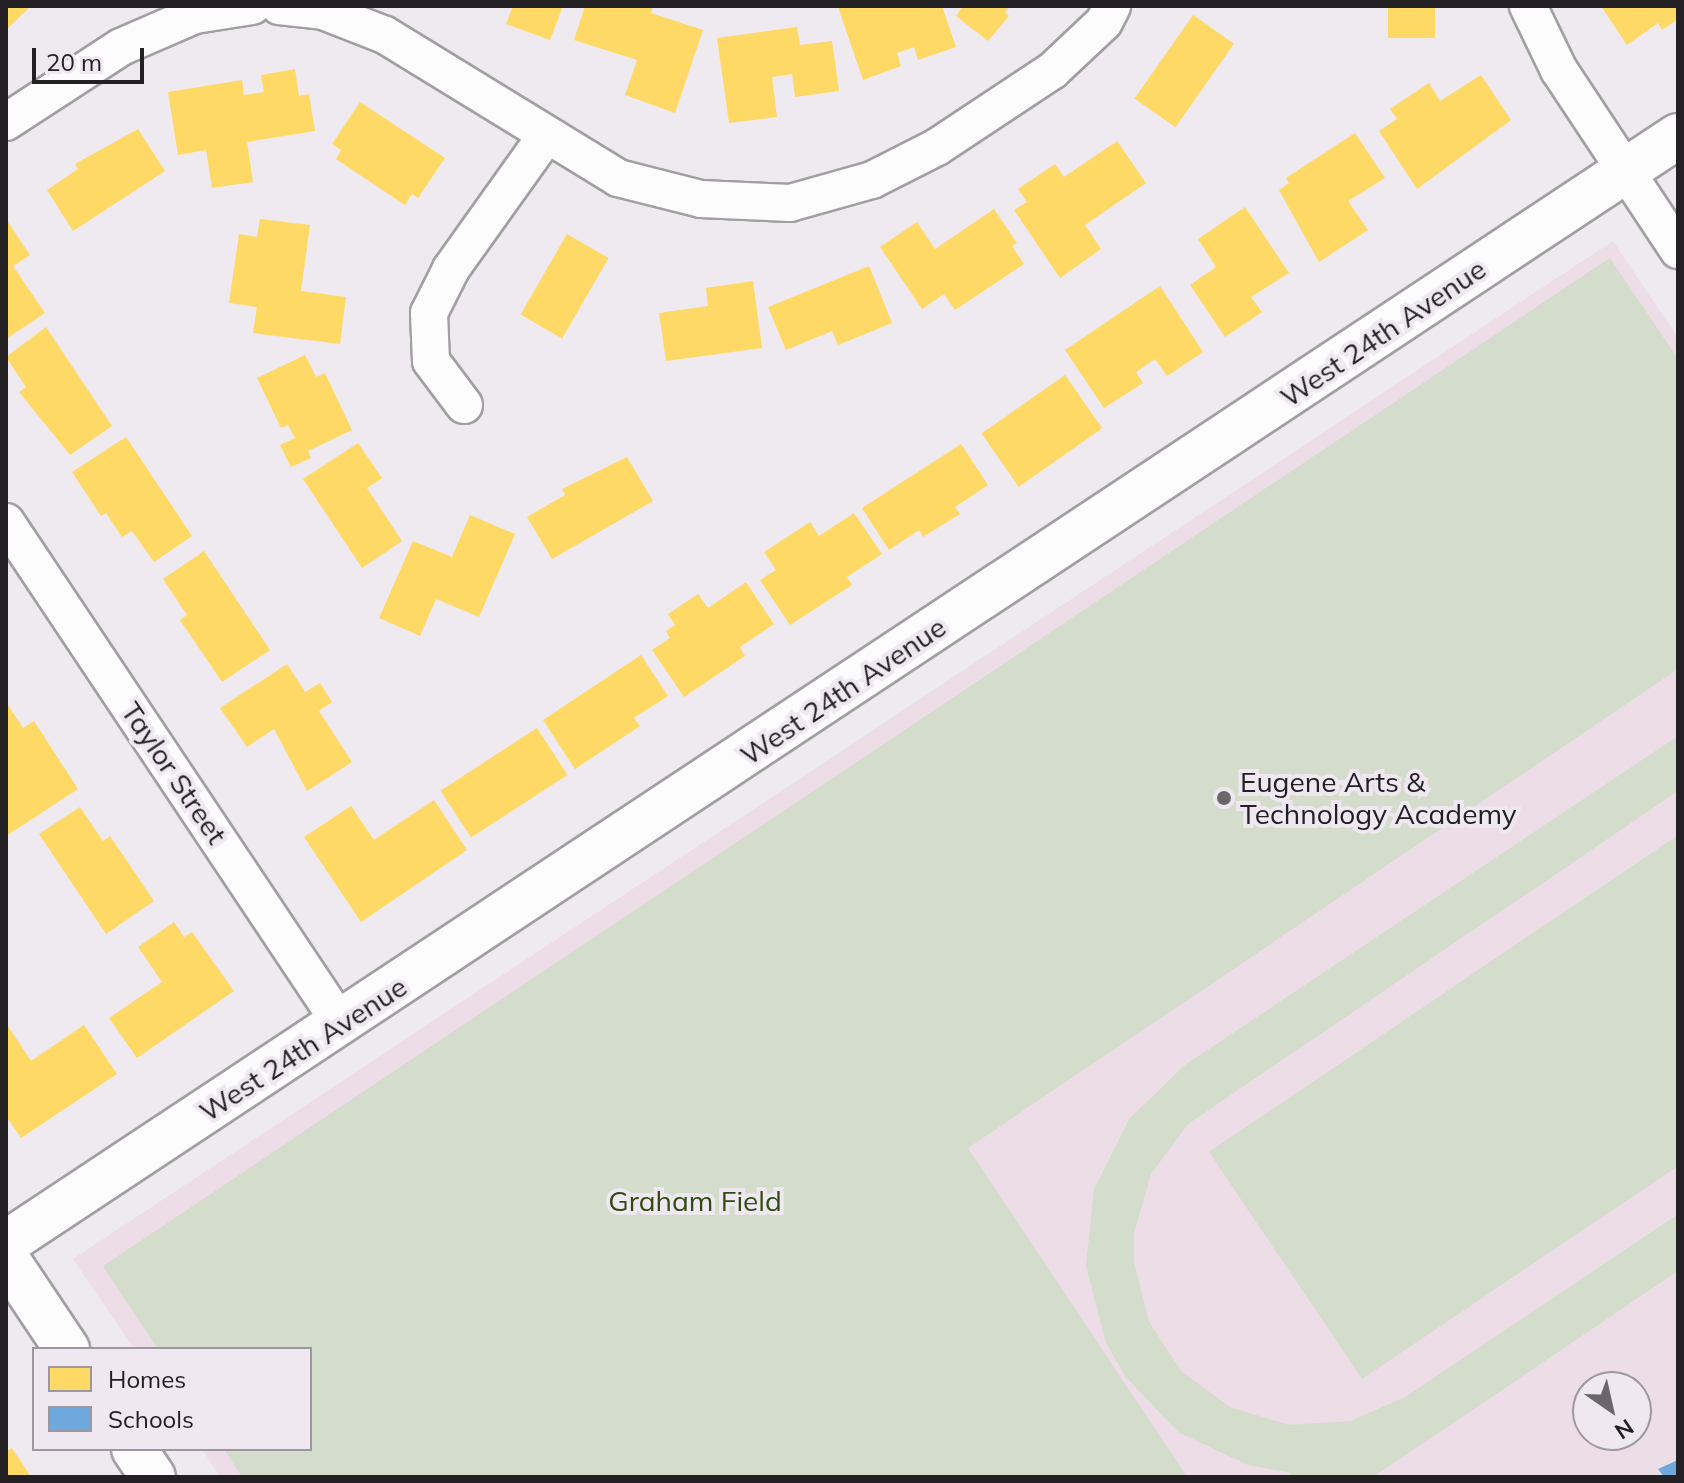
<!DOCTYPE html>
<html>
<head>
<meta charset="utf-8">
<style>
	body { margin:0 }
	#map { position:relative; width:1684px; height:1483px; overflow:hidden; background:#eeeaef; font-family:Mulish,sans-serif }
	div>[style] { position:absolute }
	.education>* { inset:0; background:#ecdde6 }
	.green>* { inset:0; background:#d4dccb }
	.homes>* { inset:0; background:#ffd966; transform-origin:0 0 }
	.schools>* { inset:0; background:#6fa8dc }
	.roads { filter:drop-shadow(2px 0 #a29fa3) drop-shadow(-2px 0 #a29fa3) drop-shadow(0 2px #a29fa3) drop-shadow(0 -2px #a29fa3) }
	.street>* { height:36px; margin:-18px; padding:0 18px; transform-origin:18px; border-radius:18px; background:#fcfcfd }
	.secondary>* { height:44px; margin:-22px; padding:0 22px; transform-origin:22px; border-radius:22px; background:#fcfcfd }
	.dots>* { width:22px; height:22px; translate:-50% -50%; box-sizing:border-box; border:4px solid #efe8f1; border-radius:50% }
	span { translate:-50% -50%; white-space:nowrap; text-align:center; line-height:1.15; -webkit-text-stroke:8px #efe8f1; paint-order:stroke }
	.street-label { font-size:28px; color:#232024 }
	.poi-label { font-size:28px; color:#232024 }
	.left { translate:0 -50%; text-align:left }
	.park-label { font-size:28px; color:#324b10 }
	.frame { position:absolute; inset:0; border:8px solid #232024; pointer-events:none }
	.legend { position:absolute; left:32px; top:1347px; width:280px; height:104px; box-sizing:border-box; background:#efe8f1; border:2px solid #9d989f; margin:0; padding:10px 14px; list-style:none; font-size:24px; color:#232024 }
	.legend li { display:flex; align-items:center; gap:16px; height:40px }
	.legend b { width:40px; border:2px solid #9d989f }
	.north { position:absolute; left:1572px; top:1371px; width:80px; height:80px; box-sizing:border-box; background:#efe8f1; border:2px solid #9d989f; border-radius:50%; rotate:146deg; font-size:22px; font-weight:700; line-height:32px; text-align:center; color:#232024 }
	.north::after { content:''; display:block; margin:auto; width:28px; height:36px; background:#6a676b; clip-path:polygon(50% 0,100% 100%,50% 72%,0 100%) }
	.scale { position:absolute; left:32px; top:48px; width:112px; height:36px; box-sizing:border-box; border:4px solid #232024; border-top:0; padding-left:10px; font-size:24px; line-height:28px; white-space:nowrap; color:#232024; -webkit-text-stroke:6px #efe8f1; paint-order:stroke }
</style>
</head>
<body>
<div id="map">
	<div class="education">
		<i style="clip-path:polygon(evenodd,1613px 241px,1678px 338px,1678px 1477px,220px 1477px,202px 1449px,310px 1449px,310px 1349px,134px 1349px,73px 1259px,1613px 241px,1588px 1387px,1636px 1387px,1636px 1435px,1588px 1435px,1588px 1387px)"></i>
	</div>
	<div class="green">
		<i style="clip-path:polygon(1610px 258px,1678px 359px,1678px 669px,968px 1148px,1187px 1477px,242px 1477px,224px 1449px,310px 1449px,310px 1349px,158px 1349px,103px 1266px)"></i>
		<i style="clip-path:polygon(1678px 736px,1678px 791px,1188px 1124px,1151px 1174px,1134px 1233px,1134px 1262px,1149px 1322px,1182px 1372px,1232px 1408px,1290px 1425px,1351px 1421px,1407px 1396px,1678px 1214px,1678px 1271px,1373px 1477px,1287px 1477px,1291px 1473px,1248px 1465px,1178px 1432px,1125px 1376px,1106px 1343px,1086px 1266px,1094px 1189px,1129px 1119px,1185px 1065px)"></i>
		<i style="clip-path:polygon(1678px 835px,1678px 1166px,1362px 1379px,1209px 1152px)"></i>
	</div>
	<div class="homes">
		<i style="clip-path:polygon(6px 6px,31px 6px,6px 30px)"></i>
		<i style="clip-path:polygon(513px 6px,563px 6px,550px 40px,506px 24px)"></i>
		<i style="clip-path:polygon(585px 6px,653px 6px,651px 13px,703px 30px,675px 113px,625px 95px,637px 60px,574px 40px)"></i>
		<i style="clip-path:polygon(942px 6px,956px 47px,918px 60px,914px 47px,897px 53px,901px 66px,863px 80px,838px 7px)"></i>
		<i style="clip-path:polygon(963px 6px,1010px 6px,1005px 12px,1009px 16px,988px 41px,956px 16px)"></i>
		<i style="left:1388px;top:6px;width:47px;height:32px"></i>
		<i style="clip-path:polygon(1601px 6px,1678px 6px,1678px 19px,1662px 30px,1658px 23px,1627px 45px)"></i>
		<i style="left:1193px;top:15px;width:50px;height:102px;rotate:35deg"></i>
		<i style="clip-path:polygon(797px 27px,800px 45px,832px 41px,839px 91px,795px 97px,792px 74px,772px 77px,777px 117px,729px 123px,717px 38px)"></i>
		<i style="clip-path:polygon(295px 69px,299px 96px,309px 94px,315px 131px,247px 142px,253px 182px,212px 188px,206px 150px,178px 155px,168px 92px,242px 80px,244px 95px,264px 92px,261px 75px)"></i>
		<i style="clip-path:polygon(1481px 75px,1511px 120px,1417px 189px,1379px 131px,1397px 119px,1390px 109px,1429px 83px,1440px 101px)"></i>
		<i style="clip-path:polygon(360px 102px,445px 158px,418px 198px,412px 194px,405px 205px,336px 159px,341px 150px,332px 144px)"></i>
		<i style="clip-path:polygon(138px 129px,165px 171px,73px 231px,47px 190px,78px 169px,75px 164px)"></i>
		<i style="clip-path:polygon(1355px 133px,1385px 178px,1348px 201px,1368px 230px,1319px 262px,1279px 190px,1289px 183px,1286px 178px)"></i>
		<i style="clip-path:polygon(1117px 141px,1146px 183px,1085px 225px,1101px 249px,1060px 278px,1014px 210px,1027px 202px,1018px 189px,1055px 164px,1064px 177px)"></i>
		<i style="clip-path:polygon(1245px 207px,1289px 273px,1251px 297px,1262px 312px,1225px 337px,1190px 285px,1216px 267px,1198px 239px)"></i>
		<i style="clip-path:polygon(994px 209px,1017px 243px,1012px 246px,1024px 264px,955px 310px,944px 294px,922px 309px,880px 247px,917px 222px,935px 249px)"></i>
		<i style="clip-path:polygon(6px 219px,30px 255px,13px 266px,45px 313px,6px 339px)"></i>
		<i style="clip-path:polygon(260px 219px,310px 225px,301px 291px,346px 297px,340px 344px,253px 333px,257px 307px,229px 303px,239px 234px,257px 237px)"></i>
		<i style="left:567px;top:234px;width:48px;height:93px;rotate:30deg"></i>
		<i style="clip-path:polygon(869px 266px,892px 323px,838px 345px,832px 331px,786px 350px,768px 307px)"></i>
		<i style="clip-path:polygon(753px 281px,762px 348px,666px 361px,659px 313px,708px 306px,706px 288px)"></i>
		<i style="clip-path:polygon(1160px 286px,1203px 352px,1167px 376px,1155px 359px,1136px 372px,1143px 383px,1104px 408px,1065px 350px)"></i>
		<i style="clip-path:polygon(46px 327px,112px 426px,70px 455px,19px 392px,26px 387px,6px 357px)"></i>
		<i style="clip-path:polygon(305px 355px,316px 377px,325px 373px,352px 430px,308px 451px,311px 458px,291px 467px,280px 445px,295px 438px,288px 425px,281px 428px,257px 378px)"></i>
		<i style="left:1065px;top:375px;width:65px;height:102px;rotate:55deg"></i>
		<i style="clip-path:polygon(126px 437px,192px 536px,154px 562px,132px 531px,122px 537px,106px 513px,101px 516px,72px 472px)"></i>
		<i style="clip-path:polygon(358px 443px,382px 478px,367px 488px,402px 541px,362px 568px,303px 479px)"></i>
		<i style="clip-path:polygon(961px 444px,988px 485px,955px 507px,960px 514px,923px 537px,919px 530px,889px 550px,862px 508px)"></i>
		<i style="clip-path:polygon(627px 457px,653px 501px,552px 559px,527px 517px,565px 495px,562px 489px)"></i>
		<i style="clip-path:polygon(854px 513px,882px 554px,847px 577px,852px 585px,790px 625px,760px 580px,776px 570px,764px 552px,810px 522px,819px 536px)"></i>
		<i style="clip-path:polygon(470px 515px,515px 534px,479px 617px,436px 599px,420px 636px,379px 618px,413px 541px,452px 557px)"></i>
		<i style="clip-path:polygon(204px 551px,270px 650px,222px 682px,180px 620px,187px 615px,163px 579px)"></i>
		<i style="clip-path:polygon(746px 582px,774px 624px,740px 647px,745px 656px,684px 697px,652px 650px,670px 638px,666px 631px,675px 625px,668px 614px,698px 594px,708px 608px)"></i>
		<i style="clip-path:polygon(641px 655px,668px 696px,634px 718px,640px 726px,575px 769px,543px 720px)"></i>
		<i style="clip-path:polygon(287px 664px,305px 692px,320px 683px,332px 702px,319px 711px,352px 762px,307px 791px,274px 729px,247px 747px,220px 708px)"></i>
		<i style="clip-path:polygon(6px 702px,23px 728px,34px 721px,78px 789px,6px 836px)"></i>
		<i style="left:537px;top:728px;width:56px;height:115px;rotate:57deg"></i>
		<i style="clip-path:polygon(434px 800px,467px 850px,361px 922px,304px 837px,351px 806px,374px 840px)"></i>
		<i style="clip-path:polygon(80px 807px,103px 841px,110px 836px,154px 901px,106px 934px,39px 834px)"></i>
		<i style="clip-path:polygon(174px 922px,184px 937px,192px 932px,234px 991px,137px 1058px,109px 1018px,162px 982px,138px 947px)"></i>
		<i style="clip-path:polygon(6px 1023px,31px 1061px,84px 1025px,117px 1074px,21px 1138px,6px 1116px)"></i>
		<i style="clip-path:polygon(12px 1448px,31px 1477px,6px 1477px,6px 1452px)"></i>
	</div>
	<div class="schools">
		<i style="clip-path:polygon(1678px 1460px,1678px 1477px,1664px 1477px,1658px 1469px)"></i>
	</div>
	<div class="roads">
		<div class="street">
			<i style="left:279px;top:6px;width:44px;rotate:6.5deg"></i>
			<i style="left:323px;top:11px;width:66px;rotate:21.2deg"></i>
			<i style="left:385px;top:35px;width:273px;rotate:31.5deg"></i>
			<i style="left:618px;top:178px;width:86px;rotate:14.2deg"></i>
			<i style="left:701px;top:199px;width:89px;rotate:2.6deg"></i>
			<i style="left:790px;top:203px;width:85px;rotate:-15.7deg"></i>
			<i style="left:872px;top:180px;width:73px;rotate:-26.9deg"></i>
			<i style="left:937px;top:147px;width:138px;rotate:-33.5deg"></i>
			<i style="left:1052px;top:71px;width:71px;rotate:-43.3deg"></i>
			<i style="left:1104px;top:22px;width:18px;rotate:-63deg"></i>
			<i style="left:1528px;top:6px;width:71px;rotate:64.2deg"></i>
			<i style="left:1559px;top:70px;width:216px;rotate:56.5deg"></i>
			<i style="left:6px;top:122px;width:137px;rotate:-33.1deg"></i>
			<i style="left:121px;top:47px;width:81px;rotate:-23.4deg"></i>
			<i style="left:195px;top:15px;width:58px;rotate:-9deg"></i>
			<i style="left:464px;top:405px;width:55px;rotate:-126.9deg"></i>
			<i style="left:431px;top:361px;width:48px;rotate:-92.4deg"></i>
			<i style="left:429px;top:313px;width:49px;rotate:-63.4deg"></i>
			<i style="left:451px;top:269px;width:162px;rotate:-54.5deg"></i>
			<i style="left:6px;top:522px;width:604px;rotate:56.28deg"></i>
		</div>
		<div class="secondary">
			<i style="left:6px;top:1243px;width:2005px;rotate:-33.51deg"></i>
			<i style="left:6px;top:1258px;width:110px;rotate:56.2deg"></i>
			<i style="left:134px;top:1449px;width:34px;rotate:56deg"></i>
		</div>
	</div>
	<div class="dots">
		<i style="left:1224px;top:798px;background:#6a676b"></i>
	</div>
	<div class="street-label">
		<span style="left:1383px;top:333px;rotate:-34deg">West 24th Avenue</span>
		<span style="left:843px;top:691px;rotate:-34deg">West 24th Avenue</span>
		<span style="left:174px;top:773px;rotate:56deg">Taylor Street</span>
		<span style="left:303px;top:1049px;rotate:-33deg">West 24th Avenue</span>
	</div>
	<div class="poi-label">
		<span class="left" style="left:1240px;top:798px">Eugene Arts &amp;<br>Technology Academy</span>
	</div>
	<div class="park-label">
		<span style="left:695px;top:1201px">Graham Field</span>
	</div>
	<div class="frame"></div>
	<ul class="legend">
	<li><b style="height:22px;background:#ffd966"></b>Homes</li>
	<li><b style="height:22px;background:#6fa8dc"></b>Schools</li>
	</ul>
	<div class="north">N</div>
	<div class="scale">20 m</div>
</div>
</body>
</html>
